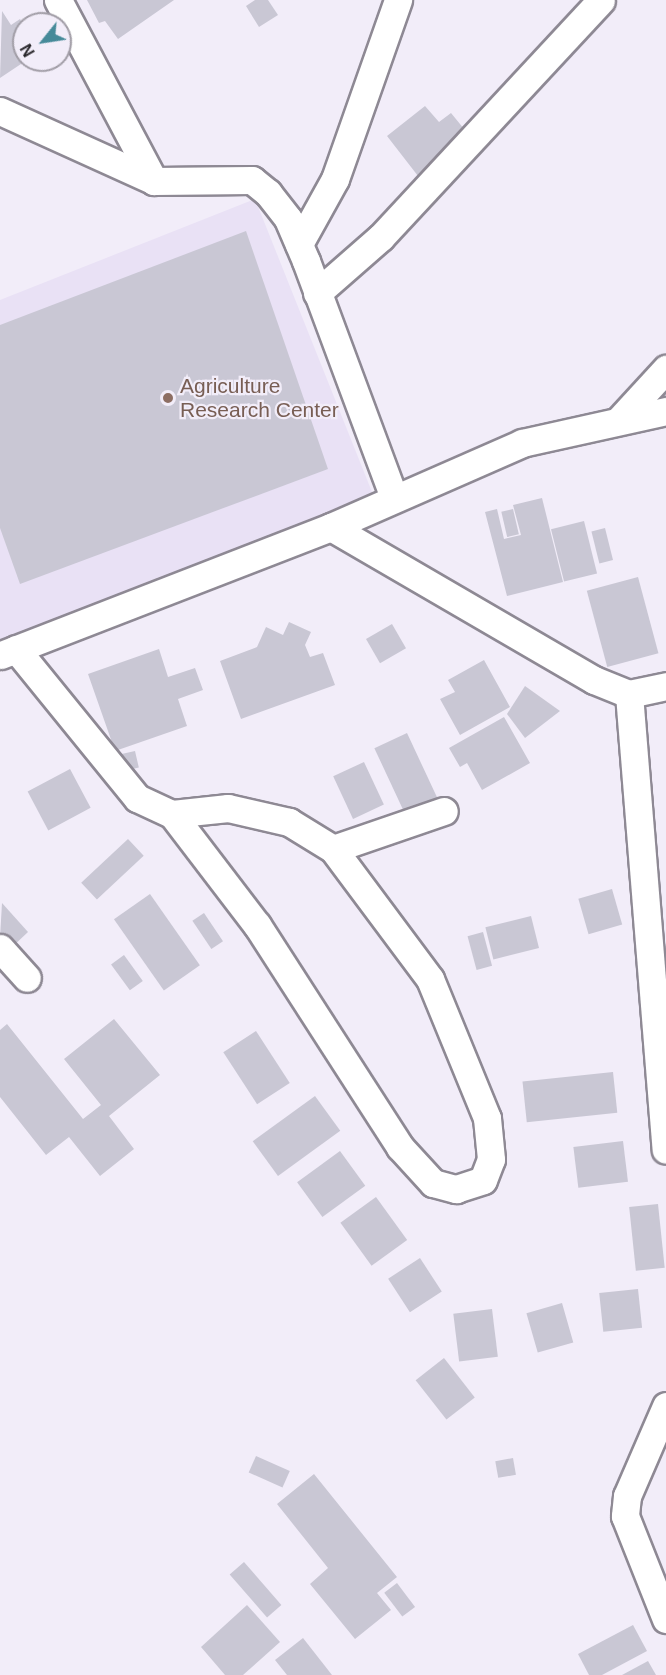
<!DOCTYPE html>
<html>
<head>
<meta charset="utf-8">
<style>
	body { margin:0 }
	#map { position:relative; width:666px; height:1675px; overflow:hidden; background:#f2edf9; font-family:Helvetica,sans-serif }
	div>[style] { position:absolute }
	.built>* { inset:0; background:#e9e1f5 }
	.building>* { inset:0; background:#c9c7d4; transform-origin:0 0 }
	.roads { filter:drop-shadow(2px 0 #8e8994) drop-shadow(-2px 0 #8e8994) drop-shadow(0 2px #8e8994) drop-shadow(0 -2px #8e8994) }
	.minor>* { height:27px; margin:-13.5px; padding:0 13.5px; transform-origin:13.5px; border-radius:13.5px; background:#fff }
	.dots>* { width:16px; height:16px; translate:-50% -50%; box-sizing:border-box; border:3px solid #f2edf9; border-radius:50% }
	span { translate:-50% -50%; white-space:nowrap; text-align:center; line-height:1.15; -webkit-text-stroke:4.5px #f2edf9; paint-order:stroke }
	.education-label { font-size:21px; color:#785e54 }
	.left { translate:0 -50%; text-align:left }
	.north { position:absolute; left:12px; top:12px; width:60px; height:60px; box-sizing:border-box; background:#f2edf9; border:2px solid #a19da6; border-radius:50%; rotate:240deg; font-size:16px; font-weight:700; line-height:24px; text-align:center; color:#272529 }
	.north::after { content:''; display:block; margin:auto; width:21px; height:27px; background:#468a99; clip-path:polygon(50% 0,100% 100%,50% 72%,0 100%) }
</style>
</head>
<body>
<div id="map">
	<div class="built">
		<i style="clip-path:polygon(255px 199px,374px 497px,0 646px,0 300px)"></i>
	</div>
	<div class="building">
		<i style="clip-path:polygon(87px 0,174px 0,118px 39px,105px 21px,99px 23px)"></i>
		<i style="clip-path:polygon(255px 0,268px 0,278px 15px,259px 27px,246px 6px)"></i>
		<i style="clip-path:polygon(2px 11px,11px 25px,20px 19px,24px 26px,27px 60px,0 78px)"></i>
		<i style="clip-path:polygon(425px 106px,439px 122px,451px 113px,469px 135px,418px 176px,387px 136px)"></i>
		<i style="clip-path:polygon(246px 231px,328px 469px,20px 584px,0 528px,0 325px)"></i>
		<i style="clip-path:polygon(542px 498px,563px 582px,507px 596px,485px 512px,497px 509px,504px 539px,521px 535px,513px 505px)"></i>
		<i style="left:513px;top:509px;width:26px;height:12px;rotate:77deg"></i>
		<i style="left:584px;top:521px;width:54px;height:34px;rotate:76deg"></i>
		<i style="left:605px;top:528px;width:33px;height:14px;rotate:76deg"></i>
		<i style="left:638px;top:577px;width:79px;height:53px;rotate:75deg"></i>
		<i style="clip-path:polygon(289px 622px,311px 632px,305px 645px,310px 657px,323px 653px,335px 685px,241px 719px,220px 661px,257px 647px,266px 627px,283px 635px)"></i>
		<i style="left:392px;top:624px;width:28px;height:30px;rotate:60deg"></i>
		<i style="clip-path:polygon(159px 649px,168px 677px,195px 668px,203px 690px,178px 699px,187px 726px,115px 751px,88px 674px)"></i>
		<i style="clip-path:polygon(484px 660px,510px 707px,460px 735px,440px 699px,455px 692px,448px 680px)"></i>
		<i style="clip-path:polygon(525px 686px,560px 711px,525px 738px,507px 714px)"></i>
		<i style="clip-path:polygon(504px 717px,530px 763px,482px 790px,467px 763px,460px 767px,449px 748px)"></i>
		<i style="left:407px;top:733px;width:71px;height:36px;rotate:65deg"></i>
		<i style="left:135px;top:751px;width:17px;height:16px;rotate:77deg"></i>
		<i style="left:364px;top:762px;width:47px;height:34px;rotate:65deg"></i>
		<i style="left:70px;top:769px;width:44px;height:48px;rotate:62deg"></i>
		<i style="left:128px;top:839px;width:23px;height:64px;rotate:47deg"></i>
		<i style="left:612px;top:889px;width:37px;height:35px;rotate:74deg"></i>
		<i style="left:150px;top:894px;width:87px;height:44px;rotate:55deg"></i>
		<i style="clip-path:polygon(2px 903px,28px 932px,10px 949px,0 938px)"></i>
		<i style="left:204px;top:913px;width:34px;height:14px;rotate:56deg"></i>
		<i style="left:531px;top:916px;width:33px;height:47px;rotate:76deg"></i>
		<i style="left:483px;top:932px;width:35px;height:16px;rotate:75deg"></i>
		<i style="left:124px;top:955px;width:32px;height:16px;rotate:54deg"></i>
		<i style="clip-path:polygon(114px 1019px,160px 1075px,109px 1116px,134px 1149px,100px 1176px,69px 1137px,46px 1155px,0 1097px,0 1030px,7px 1024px,83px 1119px,101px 1105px,64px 1059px)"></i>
		<i style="left:256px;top:1031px;width:62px;height:39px;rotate:57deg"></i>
		<i style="left:613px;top:1072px;width:41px;height:91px;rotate:84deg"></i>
		<i style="left:315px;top:1096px;width:43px;height:77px;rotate:54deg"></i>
		<i style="left:623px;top:1141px;width:41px;height:50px;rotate:83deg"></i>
		<i style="left:340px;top:1151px;width:43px;height:53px;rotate:54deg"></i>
		<i style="left:376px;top:1197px;width:53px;height:44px;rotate:54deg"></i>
		<i style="left:658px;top:1204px;width:64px;height:29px;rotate:84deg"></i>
		<i style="left:420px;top:1258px;width:40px;height:38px;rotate:57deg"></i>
		<i style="left:638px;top:1289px;width:39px;height:39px;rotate:84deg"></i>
		<i style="left:562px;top:1303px;width:41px;height:37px;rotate:74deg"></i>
		<i style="left:492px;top:1309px;width:48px;height:39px;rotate:83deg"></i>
		<i style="left:444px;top:1358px;width:50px;height:36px;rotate:52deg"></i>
		<i style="left:256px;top:1456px;width:37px;height:18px;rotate:24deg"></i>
		<i style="left:513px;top:1458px;width:17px;height:18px;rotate:80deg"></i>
		<i style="clip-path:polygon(314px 1474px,397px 1577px,377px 1593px,391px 1610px,355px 1639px,310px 1584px,328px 1568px,277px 1504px)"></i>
		<i style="left:244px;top:1562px;width:57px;height:19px;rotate:49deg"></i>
		<i style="left:397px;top:1583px;width:30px;height:16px;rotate:53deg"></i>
		<i style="clip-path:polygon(247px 1605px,280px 1642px,243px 1675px,225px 1675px,201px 1647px)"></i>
		<i style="clip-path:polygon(633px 1625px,647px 1651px,602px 1675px,589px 1675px,578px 1654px)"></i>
		<i style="clip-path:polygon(303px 1638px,332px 1675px,287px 1675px,275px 1660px)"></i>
		<i style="clip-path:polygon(648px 1661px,656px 1675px,622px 1675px)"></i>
	</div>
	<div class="roads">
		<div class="minor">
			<i style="left:58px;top:0;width:205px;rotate:62.1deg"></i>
			<i style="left:0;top:111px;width:169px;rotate:24.4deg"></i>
			<i style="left:154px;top:181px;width:98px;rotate:-0.6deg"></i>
			<i style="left:252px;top:180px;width:21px;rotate:39deg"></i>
			<i style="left:268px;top:193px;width:33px;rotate:52deg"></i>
			<i style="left:288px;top:219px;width:46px;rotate:66.8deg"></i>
			<i style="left:306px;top:261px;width:253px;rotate:69.6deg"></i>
			<i style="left:299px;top:244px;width:74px;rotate:-61deg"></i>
			<i style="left:335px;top:179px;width:190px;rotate:-70.6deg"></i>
			<i style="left:317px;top:293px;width:85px;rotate:-41.2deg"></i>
			<i style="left:381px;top:237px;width:323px;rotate:-47.1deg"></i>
			<i style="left:621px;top:418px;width:67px;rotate:-47.4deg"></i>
			<i style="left:331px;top:527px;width:304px;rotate:30.2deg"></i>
			<i style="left:594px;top:680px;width:38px;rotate:22deg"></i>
			<i style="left:629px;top:694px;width:38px;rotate:-12deg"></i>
			<i style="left:16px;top:649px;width:192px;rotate:50.9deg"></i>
			<i style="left:137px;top:798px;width:38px;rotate:25deg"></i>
			<i style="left:172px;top:814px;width:140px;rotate:52.6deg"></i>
			<i style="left:257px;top:925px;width:264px;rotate:57.2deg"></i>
			<i style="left:400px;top:1147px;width:49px;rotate:47.5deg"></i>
			<i style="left:433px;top:1183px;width:24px;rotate:15deg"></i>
			<i style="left:456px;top:1189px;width:28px;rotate:-18deg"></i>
			<i style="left:483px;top:1180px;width:22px;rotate:-69deg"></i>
			<i style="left:491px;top:1159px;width:41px;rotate:-95.6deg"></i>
			<i style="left:487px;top:1118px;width:150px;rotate:-112.3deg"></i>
			<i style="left:430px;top:979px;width:162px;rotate:-126.7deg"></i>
			<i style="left:333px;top:849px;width:52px;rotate:-148.5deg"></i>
			<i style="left:289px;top:822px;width:63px;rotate:-167.1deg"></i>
			<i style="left:228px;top:808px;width:56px;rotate:173.9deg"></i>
			<i style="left:1px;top:655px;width:354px;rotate:-21.2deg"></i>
			<i style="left:331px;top:527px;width:209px;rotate:-23.7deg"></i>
			<i style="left:522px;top:443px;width:148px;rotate:-12.5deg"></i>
			<i style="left:629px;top:694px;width:457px;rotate:85.4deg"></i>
			<i style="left:333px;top:849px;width:117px;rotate:-18.9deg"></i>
			<i style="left:0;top:948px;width:40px;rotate:48deg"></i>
			<i style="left:666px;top:1406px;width:98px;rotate:113.4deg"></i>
			<i style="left:627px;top:1496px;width:20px;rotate:96deg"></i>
			<i style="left:625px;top:1516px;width:111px;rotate:68.3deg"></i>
		</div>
	</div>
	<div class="dots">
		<i style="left:168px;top:398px;background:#8d6e63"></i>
	</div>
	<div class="education-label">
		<span class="left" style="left:180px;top:398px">Agriculture<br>Research Center</span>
	</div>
	<div class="north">N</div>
</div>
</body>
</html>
